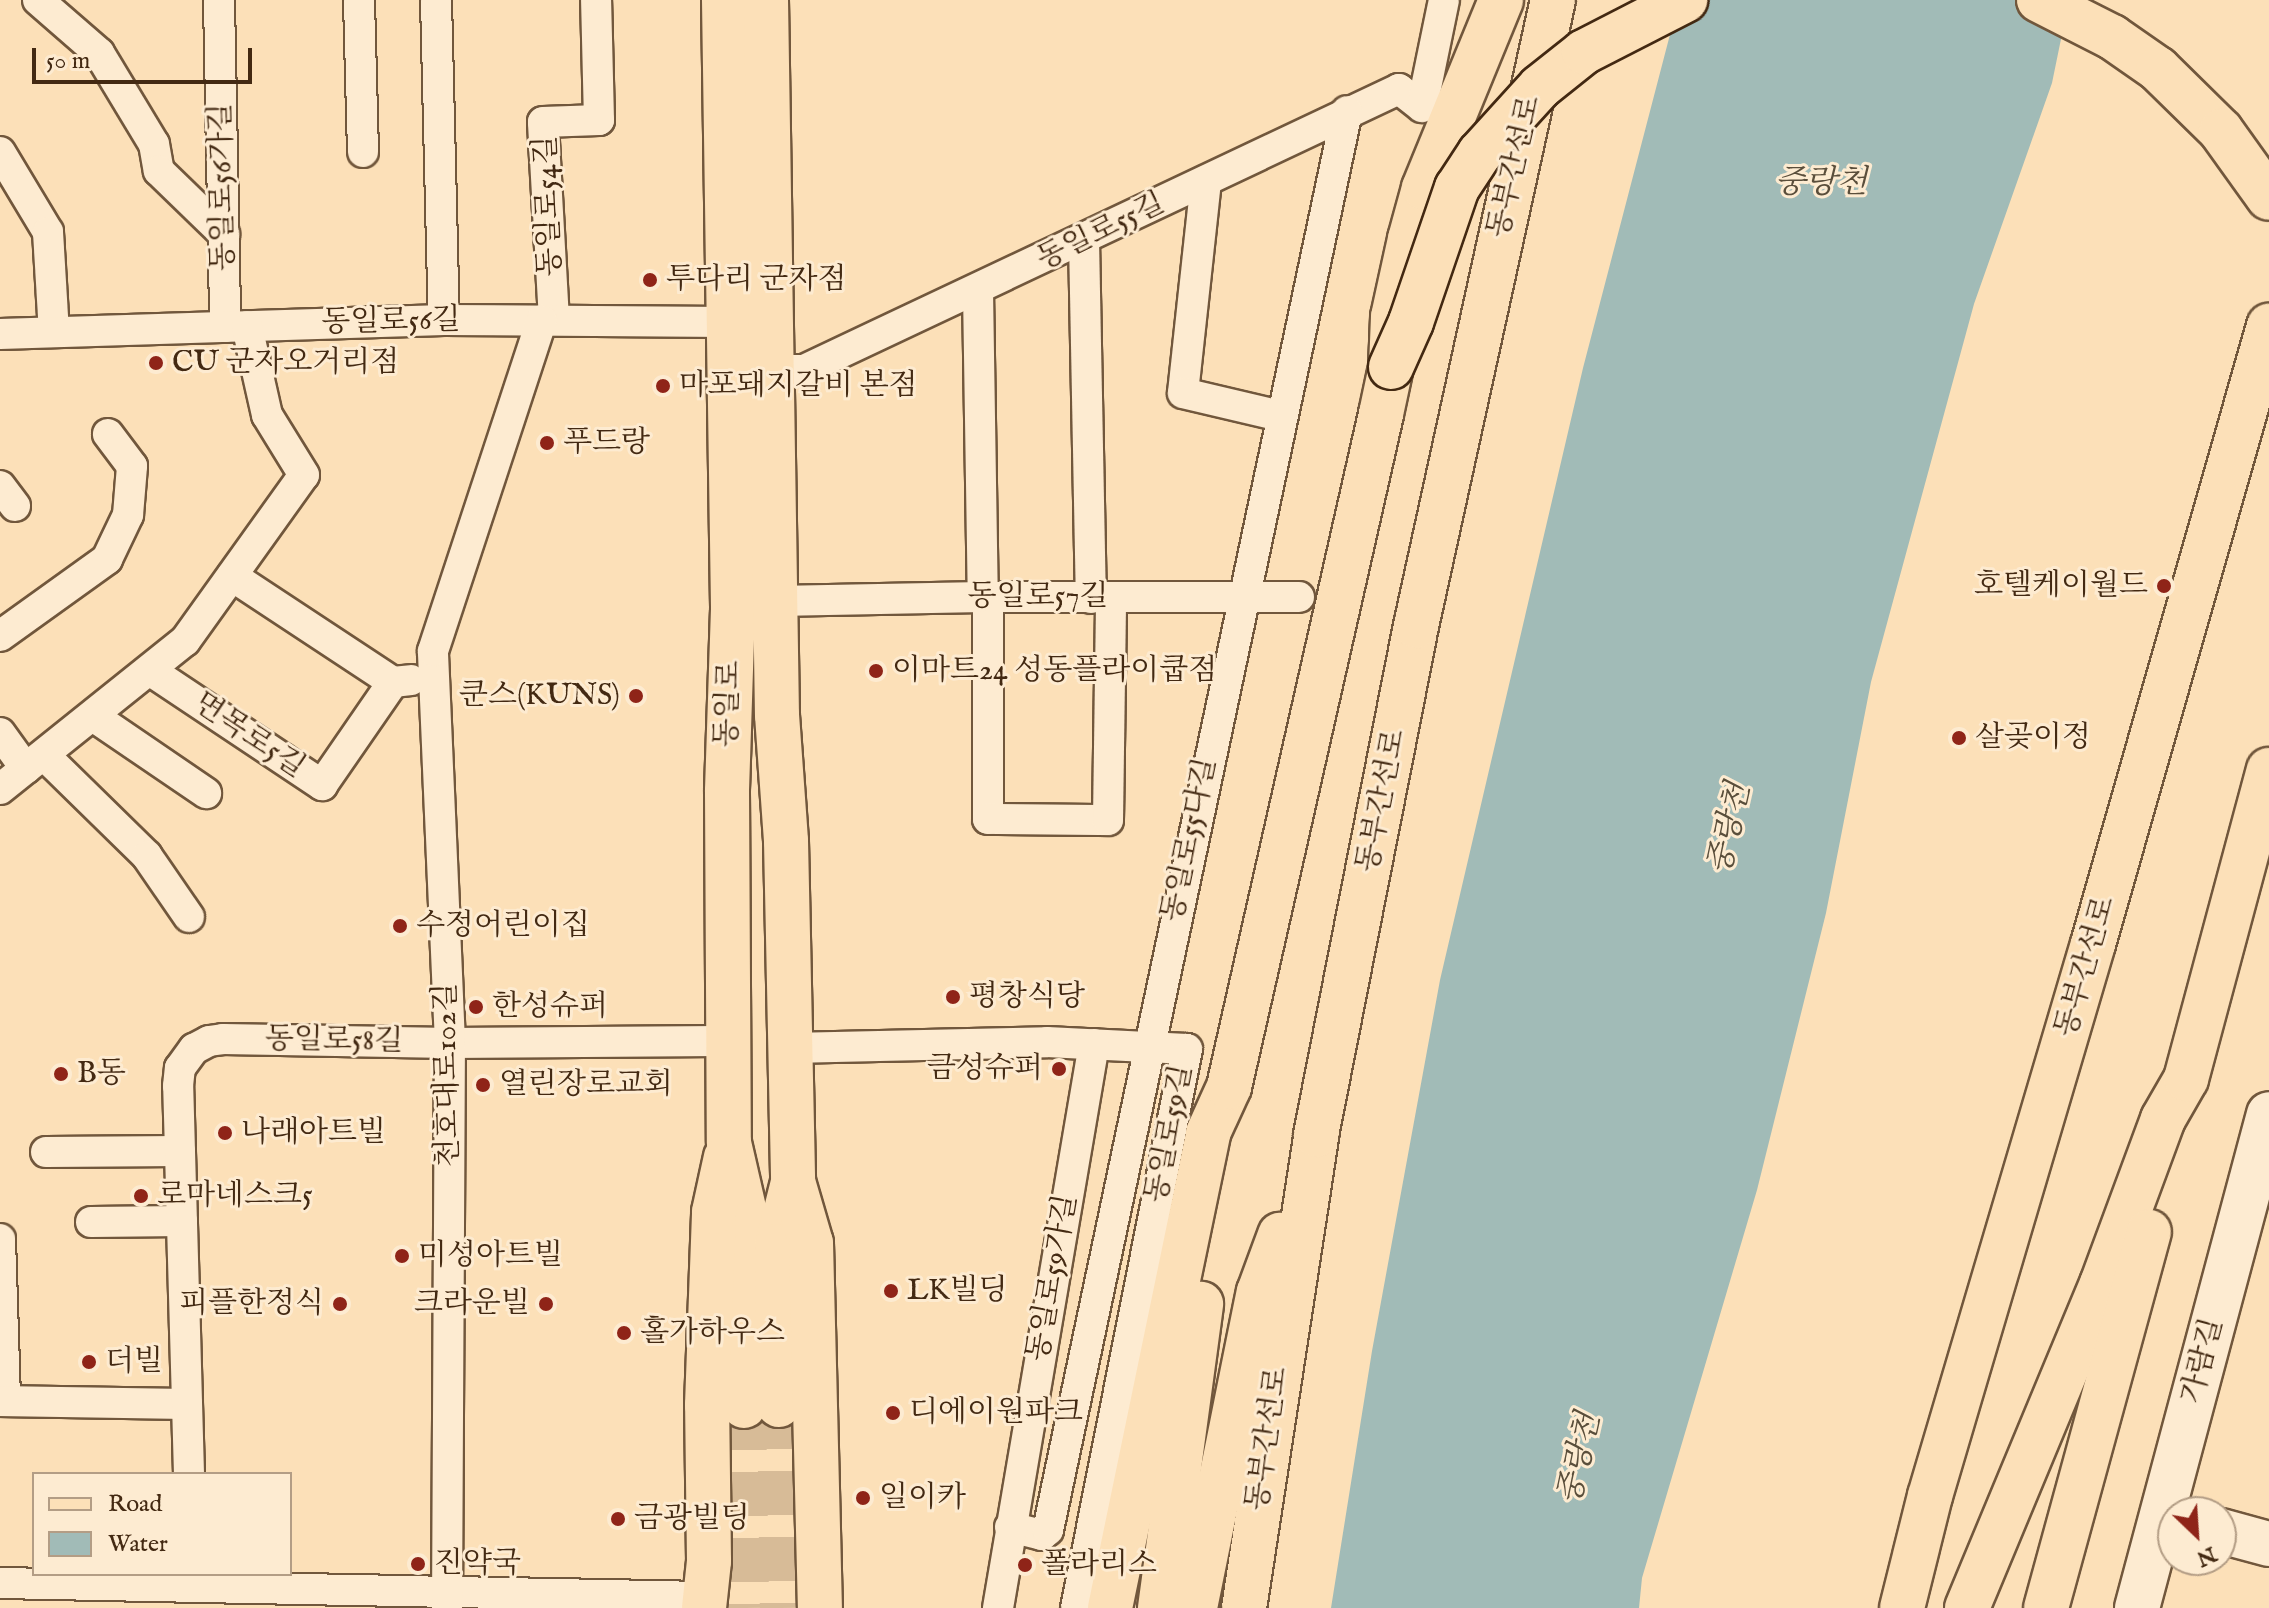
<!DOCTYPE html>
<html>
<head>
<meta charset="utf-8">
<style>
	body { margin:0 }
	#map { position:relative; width:2269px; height:1608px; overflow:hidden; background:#fce0b8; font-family:"IM FELL English","Noto Serif KR",serif }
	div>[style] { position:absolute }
	.water>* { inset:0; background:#a1bbb7 }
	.primary-tunnel>* { height:44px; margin-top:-22px; transform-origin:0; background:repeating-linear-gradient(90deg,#d7bb97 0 44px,transparent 0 66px) }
	.roads { filter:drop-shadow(2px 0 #71573c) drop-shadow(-2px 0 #71573c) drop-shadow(0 2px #71573c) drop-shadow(0 -2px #71573c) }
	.street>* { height:30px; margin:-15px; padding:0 15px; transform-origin:15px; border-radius:15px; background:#fdebd1 }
	.secondary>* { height:44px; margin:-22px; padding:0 22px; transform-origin:22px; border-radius:22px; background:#fdebd1 }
	.primary>* { height:44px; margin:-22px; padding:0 22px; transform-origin:22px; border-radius:22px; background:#fce0b8 }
	.highway>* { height:44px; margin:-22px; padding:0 22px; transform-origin:22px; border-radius:22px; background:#fce0b8 }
	.bridges { filter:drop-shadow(2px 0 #432912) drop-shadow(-2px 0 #432912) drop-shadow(0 2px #432912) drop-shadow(0 -2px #432912) }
	.highway-bridge>* { height:44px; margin:-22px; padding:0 22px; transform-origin:22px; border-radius:22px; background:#fce0b8 }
	.dots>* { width:22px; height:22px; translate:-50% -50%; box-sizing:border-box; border:4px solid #fdebd1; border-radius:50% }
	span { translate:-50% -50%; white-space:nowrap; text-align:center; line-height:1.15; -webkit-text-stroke:6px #fdebd1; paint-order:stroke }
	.street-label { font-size:30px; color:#432912 }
	.poi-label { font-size:30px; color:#432912 }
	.left { translate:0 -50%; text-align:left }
	.right { translate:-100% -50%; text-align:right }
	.water-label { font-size:32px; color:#5a4e3b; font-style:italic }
	.legend { position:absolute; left:32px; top:1472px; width:260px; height:104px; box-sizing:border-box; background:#fdebd1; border:2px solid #b39d85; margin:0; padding:10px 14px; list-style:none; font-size:24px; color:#432912 }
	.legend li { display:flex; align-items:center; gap:16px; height:40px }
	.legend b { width:40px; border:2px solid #b39d85 }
	.north { position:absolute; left:2157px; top:1496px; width:80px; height:80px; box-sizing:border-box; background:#fdebd1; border:2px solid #b39d85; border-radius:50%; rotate:155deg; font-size:22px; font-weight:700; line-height:32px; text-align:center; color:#432912 }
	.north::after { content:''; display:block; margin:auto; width:28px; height:36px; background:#8f2418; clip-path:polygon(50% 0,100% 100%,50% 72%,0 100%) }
	.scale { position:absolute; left:32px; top:48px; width:220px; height:36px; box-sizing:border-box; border:4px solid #432912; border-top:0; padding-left:10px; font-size:24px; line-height:28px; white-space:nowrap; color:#432912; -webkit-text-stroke:6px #fdebd1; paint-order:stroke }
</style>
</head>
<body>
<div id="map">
	<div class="water">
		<i style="clip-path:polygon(1679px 0,2069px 0,2052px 83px,1974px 304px,1871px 682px,1826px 913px,1757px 1190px,1642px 1578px,1639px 1608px,1331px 1608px,1372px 1351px,1440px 980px,1583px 368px)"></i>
	</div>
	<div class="primary-tunnel">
		<i style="left:779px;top:1405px;width:203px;rotate:89.2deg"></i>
		<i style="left:744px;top:1406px;width:202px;rotate:89.1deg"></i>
	</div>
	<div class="roads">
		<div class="street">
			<i style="left:38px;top:0;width:81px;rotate:41deg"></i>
			<i style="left:99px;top:53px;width:106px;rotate:58.9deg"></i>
			<i style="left:154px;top:144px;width:27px;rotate:80deg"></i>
			<i style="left:159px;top:171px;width:91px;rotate:44.1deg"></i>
			<i style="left:219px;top:0;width:327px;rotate:88.9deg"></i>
			<i style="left:359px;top:0;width:152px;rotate:88.5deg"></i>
			<i style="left:436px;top:0;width:320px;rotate:88.6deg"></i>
			<i style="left:0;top:152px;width:93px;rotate:59deg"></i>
			<i style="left:48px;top:232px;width:100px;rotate:86.6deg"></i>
			<i style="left:1206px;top:181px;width:213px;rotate:96.2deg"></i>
			<i style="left:1183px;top:393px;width:100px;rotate:13.3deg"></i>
			<i style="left:1084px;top:240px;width:358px;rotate:88.9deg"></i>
			<i style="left:978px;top:291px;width:306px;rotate:89.1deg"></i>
			<i style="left:554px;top:320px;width:198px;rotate:-93.2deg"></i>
			<i style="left:543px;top:122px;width:56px;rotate:-2deg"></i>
			<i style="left:599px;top:120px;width:120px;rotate:-91.4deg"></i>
			<i style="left:0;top:334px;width:444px;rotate:-1.8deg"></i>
			<i style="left:444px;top:320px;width:284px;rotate:0.4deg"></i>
			<i style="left:772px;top:370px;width:32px"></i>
			<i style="left:804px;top:370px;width:658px;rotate:-25.28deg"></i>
			<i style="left:1399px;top:89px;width:29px;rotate:38deg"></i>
			<i style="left:1422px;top:107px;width:109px;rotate:-78.4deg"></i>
			<i style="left:0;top:486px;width:25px;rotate:53deg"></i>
			<i style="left:232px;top:576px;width:193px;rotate:33.4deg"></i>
			<i style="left:393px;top:682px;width:18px;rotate:-6deg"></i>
			<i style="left:988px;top:597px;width:222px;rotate:90deg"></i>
			<i style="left:988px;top:819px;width:120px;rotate:0.5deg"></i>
			<i style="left:1108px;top:820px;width:222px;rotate:-89.2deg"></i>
			<i style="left:776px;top:601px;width:207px;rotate:-1.1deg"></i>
			<i style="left:983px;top:597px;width:316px"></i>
			<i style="left:0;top:636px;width:132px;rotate:-35.7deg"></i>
			<i style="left:107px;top:559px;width:49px;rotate:-64.5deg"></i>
			<i style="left:128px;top:515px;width:49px;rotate:-85.3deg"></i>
			<i style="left:132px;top:466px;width:40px;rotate:-127deg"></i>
			<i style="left:151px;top:671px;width:206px;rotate:33.7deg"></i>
			<i style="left:322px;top:785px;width:125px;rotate:-55.4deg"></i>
			<i style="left:93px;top:716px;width:137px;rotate:34.3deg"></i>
			<i style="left:0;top:733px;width:44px;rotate:54.2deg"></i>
			<i style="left:44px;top:755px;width:144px;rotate:44.4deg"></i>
			<i style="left:147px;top:856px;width:74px;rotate:55.5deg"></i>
			<i style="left:0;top:789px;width:237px;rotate:-38.7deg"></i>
			<i style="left:185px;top:641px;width:204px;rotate:-54.4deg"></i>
			<i style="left:304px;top:475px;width:70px;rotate:-121.7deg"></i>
			<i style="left:267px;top:415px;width:91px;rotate:-102.7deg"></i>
			<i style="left:790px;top:1048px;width:257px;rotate:-1.3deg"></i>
			<i style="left:1047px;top:1042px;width:140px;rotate:2.9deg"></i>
			<i style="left:1187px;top:1049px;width:570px;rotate:101.23deg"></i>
			<i style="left:46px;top:1152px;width:134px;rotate:-0.4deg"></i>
			<i style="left:91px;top:1222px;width:91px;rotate:-0.6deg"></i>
			<i style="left:0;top:1239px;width:162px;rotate:88.2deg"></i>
			<i style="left:0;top:1401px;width:187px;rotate:0.9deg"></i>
			<i style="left:189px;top:1474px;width:388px;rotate:-91.6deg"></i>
			<i style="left:178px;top:1086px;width:18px;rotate:-84deg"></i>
			<i style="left:180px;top:1068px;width:24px;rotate:-54deg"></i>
			<i style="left:194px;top:1049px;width:17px;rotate:-28deg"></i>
			<i style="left:209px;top:1041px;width:14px;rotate:-8deg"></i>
			<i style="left:223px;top:1039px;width:227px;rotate:1deg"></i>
			<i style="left:450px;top:1043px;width:278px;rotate:-0.4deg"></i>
			<i style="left:1010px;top:1527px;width:33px;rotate:14deg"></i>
			<i style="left:1042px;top:1535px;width:8px;rotate:-40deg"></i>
			<i style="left:1048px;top:1530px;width:1450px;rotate:-78.1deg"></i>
			<i style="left:0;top:1583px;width:704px;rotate:1.14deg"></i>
			<i style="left:447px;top:1608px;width:565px;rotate:-89.7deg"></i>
			<i style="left:450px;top:1043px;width:392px;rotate:-92.5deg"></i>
			<i style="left:433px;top:651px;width:348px;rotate:-71.8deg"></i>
			<i style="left:998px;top:1608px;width:572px;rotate:-80.34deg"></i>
		</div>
		<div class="secondary">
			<i style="left:2221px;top:1531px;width:50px;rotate:15.2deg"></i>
			<i style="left:2137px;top:1608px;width:511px;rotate:-75.04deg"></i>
		</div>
		<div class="primary">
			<i style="left:724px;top:0;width:609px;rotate:89.15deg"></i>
			<i style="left:733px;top:609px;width:183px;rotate:91.9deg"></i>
			<i style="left:727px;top:792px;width:351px;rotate:89.7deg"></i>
			<i style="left:729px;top:1143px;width:72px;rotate:77.1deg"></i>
			<i style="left:745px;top:1213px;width:193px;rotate:90.3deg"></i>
			<i style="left:766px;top:0;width:715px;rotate:89.12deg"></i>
			<i style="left:777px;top:715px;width:126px;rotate:85.9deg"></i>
			<i style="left:786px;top:841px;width:341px;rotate:88.8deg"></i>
			<i style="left:793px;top:1182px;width:66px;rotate:104deg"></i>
			<i style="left:777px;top:1246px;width:159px;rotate:89.3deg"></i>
			<i style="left:794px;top:1185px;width:60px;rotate:73.7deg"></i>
			<i style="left:811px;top:1243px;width:365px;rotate:88.6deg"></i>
			<i style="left:704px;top:1608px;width:47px;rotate:-83.9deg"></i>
			<i style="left:709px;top:1561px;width:156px;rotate:-90.7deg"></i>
			<i style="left:707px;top:1405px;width:193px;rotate:-87.9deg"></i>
			<i style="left:714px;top:1212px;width:56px;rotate:-77.7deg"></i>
		</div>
		<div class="highway">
			<i style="left:2039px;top:0;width:82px;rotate:26.9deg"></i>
			<i style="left:2112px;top:37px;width:56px;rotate:34.8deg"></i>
			<i style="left:2158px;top:69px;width:88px;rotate:44.5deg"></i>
			<i style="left:2221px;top:131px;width:82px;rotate:54.4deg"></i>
			<i style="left:1110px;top:1608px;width:485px;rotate:-78.3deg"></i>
			<i style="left:1208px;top:1133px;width:51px;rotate:-65.5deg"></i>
			<i style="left:1229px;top:1087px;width:690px;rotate:-77.27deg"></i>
			<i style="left:1381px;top:414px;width:48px;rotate:-78deg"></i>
			<i style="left:1391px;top:367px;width:50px;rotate:-87.7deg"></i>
			<i style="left:1393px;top:317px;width:80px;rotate:-77.7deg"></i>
			<i style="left:1410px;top:239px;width:53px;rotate:-74.6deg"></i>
			<i style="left:1424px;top:188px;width:203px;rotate:-67.7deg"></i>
			<i style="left:1160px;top:1608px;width:307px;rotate:-82.3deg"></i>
			<i style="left:1195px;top:1608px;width:322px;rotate:-78.6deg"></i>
			<i style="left:1259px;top:1292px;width:61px;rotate:-69.8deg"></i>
			<i style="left:1244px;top:1608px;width:478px;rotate:-81.3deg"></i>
			<i style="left:1316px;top:1135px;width:519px;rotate:-78.89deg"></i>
			<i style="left:1416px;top:626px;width:641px;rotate:-77.66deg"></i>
			<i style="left:1902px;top:1608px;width:115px;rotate:-76deg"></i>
			<i style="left:1930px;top:1496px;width:576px;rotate:-73.55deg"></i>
			<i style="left:2093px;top:944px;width:643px;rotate:-74.1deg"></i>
			<i style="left:1967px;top:1608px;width:351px;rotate:-67.4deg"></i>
			<i style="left:2102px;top:1284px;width:176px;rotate:-69.7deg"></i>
			<i style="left:2163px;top:1119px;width:46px;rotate:-60.1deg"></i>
			<i style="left:2186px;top:1079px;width:320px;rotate:-75deg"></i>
			<i style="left:2046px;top:1608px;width:390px;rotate:-74.7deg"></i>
		</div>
	</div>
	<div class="bridges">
		<div class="highway-bridge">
			<i style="left:1391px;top:367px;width:49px;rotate:-66deg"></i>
			<i style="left:1411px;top:322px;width:142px;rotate:-71.1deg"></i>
			<i style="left:1457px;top:188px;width:42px;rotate:-56.7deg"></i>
			<i style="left:1480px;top:153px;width:89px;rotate:-47.7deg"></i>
			<i style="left:1540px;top:87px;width:56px;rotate:-38.5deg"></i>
			<i style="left:1584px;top:52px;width:114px;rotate:-27.2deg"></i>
		</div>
	</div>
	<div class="dots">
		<i style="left:650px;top:280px;background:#8f2418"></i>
		<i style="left:156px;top:363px;background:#8f2418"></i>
		<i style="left:663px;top:386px;background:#8f2418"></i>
		<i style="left:547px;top:443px;background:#8f2418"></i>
		<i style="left:2164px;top:586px;background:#8f2418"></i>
		<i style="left:876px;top:671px;background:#8f2418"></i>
		<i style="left:636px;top:696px;background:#8f2418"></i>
		<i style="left:1959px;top:738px;background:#8f2418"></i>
		<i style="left:400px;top:926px;background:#8f2418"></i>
		<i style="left:953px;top:997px;background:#8f2418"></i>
		<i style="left:476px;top:1007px;background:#8f2418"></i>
		<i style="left:1059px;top:1069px;background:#8f2418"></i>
		<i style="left:61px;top:1074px;background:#8f2418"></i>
		<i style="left:483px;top:1085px;background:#8f2418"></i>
		<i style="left:225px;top:1133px;background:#8f2418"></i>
		<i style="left:141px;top:1196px;background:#8f2418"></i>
		<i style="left:402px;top:1256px;background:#8f2418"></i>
		<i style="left:891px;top:1291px;background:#8f2418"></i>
		<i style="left:340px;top:1304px;background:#8f2418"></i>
		<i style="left:546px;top:1304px;background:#8f2418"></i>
		<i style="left:624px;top:1333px;background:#8f2418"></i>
		<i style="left:89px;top:1362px;background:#8f2418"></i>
		<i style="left:893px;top:1413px;background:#8f2418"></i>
		<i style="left:863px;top:1498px;background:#8f2418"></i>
		<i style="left:618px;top:1519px;background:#8f2418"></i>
		<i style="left:418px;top:1564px;background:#8f2418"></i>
		<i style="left:1025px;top:1565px;background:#8f2418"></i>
	</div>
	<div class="street-label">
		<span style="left:1515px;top:167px;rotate:-77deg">동부간선로</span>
		<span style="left:223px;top:187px;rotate:-91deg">동일로56가길</span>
		<span style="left:549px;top:206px;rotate:-92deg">동일로54길</span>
		<span style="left:1101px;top:232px;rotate:-26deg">동일로55길</span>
		<span style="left:391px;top:322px;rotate:-1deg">동일로56길</span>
		<span style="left:1038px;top:597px">동일로57길</span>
		<span style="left:729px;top:704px;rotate:-88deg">동일로</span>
		<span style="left:249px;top:736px;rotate:34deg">면목로5길</span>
		<span style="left:1382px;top:801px;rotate:-79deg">동부간선로</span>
		<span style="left:1190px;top:840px;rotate:-78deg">동일로55다길</span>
		<span style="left:2086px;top:967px;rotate:-74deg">동부간선로</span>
		<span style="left:334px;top:1041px;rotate:1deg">동일로58길</span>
		<span style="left:448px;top:1075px;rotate:-91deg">천호대로102길</span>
		<span style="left:1170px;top:1134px;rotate:-79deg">동일로59길</span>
		<span style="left:1053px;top:1278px;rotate:-80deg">동일로59가길</span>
		<span style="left:2203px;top:1361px;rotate:-75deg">가람길</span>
		<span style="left:1268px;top:1439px;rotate:-82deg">동부간선로</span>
	</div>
	<div class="poi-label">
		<span class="left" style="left:666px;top:280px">투다리 군자점</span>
		<span class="left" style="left:172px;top:363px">CU 군자오거리점</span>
		<span class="left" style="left:679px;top:386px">마포돼지갈비 본점</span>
		<span class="left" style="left:563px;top:443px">푸드랑</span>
		<span class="right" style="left:2148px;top:586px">호텔케이월드</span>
		<span class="left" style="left:892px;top:671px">이마트24 성동플라이쿱점</span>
		<span class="right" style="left:620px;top:696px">쿤스(KUNS)</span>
		<span class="left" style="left:1975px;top:738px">살곶이정</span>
		<span class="left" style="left:416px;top:926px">수정어린이집</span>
		<span class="left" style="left:969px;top:997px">평창식당</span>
		<span class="left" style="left:492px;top:1007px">한성슈퍼</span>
		<span class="right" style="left:1043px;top:1069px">금성슈퍼</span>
		<span class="left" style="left:77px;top:1074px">B동</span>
		<span class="left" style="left:499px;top:1085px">열린장로교회</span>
		<span class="left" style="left:241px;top:1133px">나래아트빌</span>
		<span class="left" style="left:157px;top:1196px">로마네스크5</span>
		<span class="left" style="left:418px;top:1256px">미성아트빌</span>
		<span class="left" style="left:907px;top:1291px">LK빌딩</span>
		<span class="right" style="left:324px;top:1304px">피플한정식</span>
		<span class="right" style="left:530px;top:1304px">크라운빌</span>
		<span class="left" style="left:640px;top:1333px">홀가하우스</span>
		<span class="left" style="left:105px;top:1362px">더빌</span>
		<span class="left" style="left:909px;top:1413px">디에이원파크</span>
		<span class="left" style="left:879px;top:1498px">일이카</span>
		<span class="left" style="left:634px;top:1519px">금광빌딩</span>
		<span class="left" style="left:434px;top:1564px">진약국</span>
		<span class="left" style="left:1041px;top:1565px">폴라리스</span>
	</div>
	<div class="water-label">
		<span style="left:1821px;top:184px">중랑천</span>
		<span style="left:1731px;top:829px;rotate:-77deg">중랑천</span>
		<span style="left:1581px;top:1459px;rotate:-77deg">중랑천</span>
	</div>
	<ul class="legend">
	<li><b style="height:10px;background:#fce0b8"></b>Road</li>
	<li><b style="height:22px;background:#a1bbb7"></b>Water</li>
	</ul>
	<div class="north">N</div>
	<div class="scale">50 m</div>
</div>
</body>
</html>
